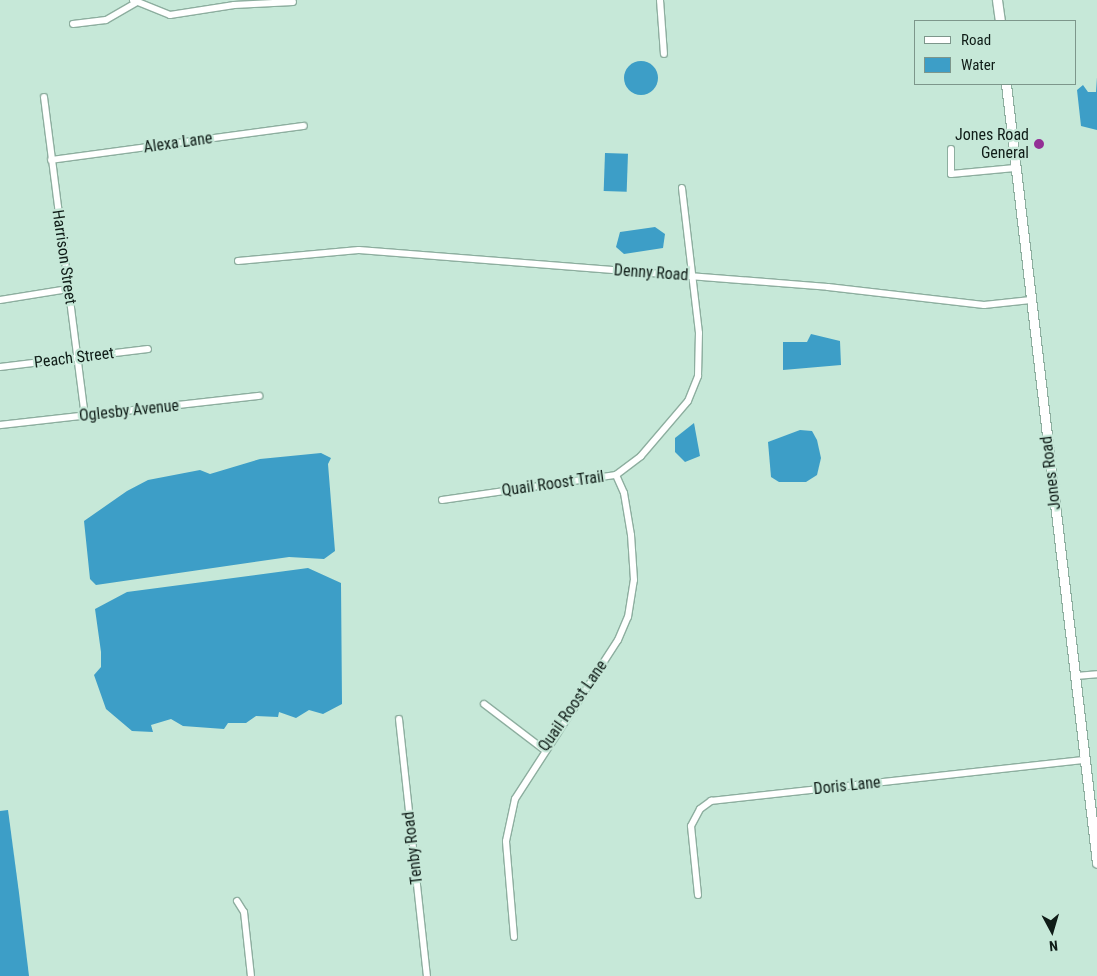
<!DOCTYPE html>
<html>
<head>
<meta charset="utf-8">
<style>
	body { margin:0 }
	#map { position:relative; width:1097px; height:976px; overflow:hidden; background:#c6e8d8; font-family:"Roboto Condensed",sans-serif }
	div>[style] { position:absolute }
	.water>* { inset:0; background:#3d9ec7; transform-origin:0 0 }
	.round { border-radius:50% }
	.roads { filter:drop-shadow(1px 0 #8dae9f) drop-shadow(-1px 0 #8dae9f) drop-shadow(0 1px #8dae9f) drop-shadow(0 -1px #8dae9f) }
	.minor>* { height:6px; margin:-3px; padding:0 3px; transform-origin:3px; border-radius:3px; background:#fff }
	.tertiary>* { height:9px; margin:-4.5px; padding:0 4.5px; transform-origin:4.5px; border-radius:4.5px; background:#fff }
	.dots>* { width:14px; height:14px; translate:-50% -50%; box-sizing:border-box; border:2px solid #c6e8d8; border-radius:50% }
	span { translate:-50% -50%; white-space:nowrap; text-align:center; line-height:1.15; -webkit-text-stroke:4.5px #c6e8d8; paint-order:stroke }
	.poi-label { font-size:16px; color:#0f1c17 }
	.right { translate:-100% -50%; text-align:right }
	.street-label { font-size:16px; color:#0f1c17 }
	.legend { position:absolute; left:914px; top:20px; width:162px; height:65px; box-sizing:border-box; background:#c6e8d8; border:1px solid #7d968b; margin:0; padding:6px 9px; list-style:none; font-size:15px; color:#0f1c17 }
	.legend li { display:flex; align-items:center; gap:10px; height:25px }
	.legend b { width:25px; border:1px solid #7d968b }
	.north { position:absolute; left:1027px; top:906px; width:50px; height:50px; -webkit-text-stroke:4px #c6e8d8; paint-order:stroke; rotate:174deg; font-size:14px; font-weight:700; line-height:20px; text-align:center; color:#0f1c17 }
	.north::after { content:''; display:block; margin:auto; width:18px; height:22px; background:#0f1c17; clip-path:polygon(50% 0,100% 100%,50% 72%,0 100%) }
</style>
</head>
<body>
<div id="map">
	<div class="water">
		<i class="round" style="left:624px;top:61px;width:34px;height:34px"></i>
		<i style="clip-path:polygon(1097px 77px,1097px 130px,1081px 126px,1077px 90px,1083px 85px,1088px 92px,1096px 92px)"></i>
		<i style="left:605px;top:153px;width:23px;height:38px;rotate:2deg"></i>
		<i style="clip-path:polygon(655px 227px,665px 234px,663px 248px,624px 254px,616px 247px,620px 232px)"></i>
		<i style="clip-path:polygon(811px 334px,840px 341px,841px 365px,783px 370px,783px 342px,807px 342px)"></i>
		<i style="clip-path:polygon(694px 423px,700px 456px,685px 462px,675px 452px,675px 438px)"></i>
		<i style="clip-path:polygon(800px 430px,812px 431px,817px 440px,821px 458px,817px 475px,806px 482px,779px 482px,771px 477px,768px 442px)"></i>
		<i style="clip-path:polygon(321px 453px,331px 458px,328px 464px,335px 551px,324px 559px,289px 557px,96px 585px,90px 579px,84px 521px,127px 491px,148px 480px,200px 470px,210px 474px,260px 459px)"></i>
		<i style="clip-path:polygon(308px 568px,341px 583px,342px 704px,323px 714px,309px 710px,296px 718px,279px 712px,278px 717px,256px 716px,246px 723px,228px 723px,224px 729px,183px 726px,171px 719px,151px 725px,153px 732px,132px 731px,106px 709px,94px 675px,101px 667px,101px 652px,95px 609px,127px 592px)"></i>
		<i style="clip-path:polygon(8px 810px,19px 893px,29px 976px,0 976px,0 811px)"></i>
	</div>
	<div class="roads">
		<div class="minor">
			<i style="left:133px;top:0;width:40px;rotate:22deg"></i>
			<i style="left:170px;top:15px;width:65px;rotate:-8.9deg"></i>
			<i style="left:234px;top:5px;width:59px;rotate:-2.9deg"></i>
			<i style="left:660px;top:0;width:54px;rotate:85.8deg"></i>
			<i style="left:73px;top:24px;width:33px;rotate:-7deg"></i>
			<i style="left:106px;top:20px;width:34px;rotate:-30deg"></i>
			<i style="left:44px;top:97px;width:322px;rotate:82.7deg"></i>
			<i style="left:951px;top:149px;width:25px;rotate:90deg"></i>
			<i style="left:951px;top:174px;width:64px;rotate:-5.4deg"></i>
			<i style="left:51px;top:160px;width:255px;rotate:-7.7deg"></i>
			<i style="left:238px;top:261px;width:121px;rotate:-5.2deg"></i>
			<i style="left:359px;top:250px;width:470px;rotate:4.5deg"></i>
			<i style="left:828px;top:287px;width:157px;rotate:6.6deg"></i>
			<i style="left:984px;top:305px;width:47px;rotate:-6.1deg"></i>
			<i style="left:0;top:300px;width:69px;rotate:-9.2deg"></i>
			<i style="left:0;top:367px;width:149px;rotate:-6.9deg"></i>
			<i style="left:0;top:425px;width:261px;rotate:-6.4deg"></i>
			<i style="left:442px;top:500px;width:176px;rotate:-8.2deg"></i>
			<i style="left:616px;top:475px;width:31px;rotate:-37deg"></i>
			<i style="left:641px;top:456px;width:72px;rotate:-49.5deg"></i>
			<i style="left:688px;top:401px;width:27px;rotate:-68deg"></i>
			<i style="left:698px;top:376px;width:43px;rotate:-88.7deg"></i>
			<i style="left:699px;top:333px;width:146px;rotate:-96.7deg"></i>
			<i style="left:1076px;top:676px;width:21px;rotate:-5deg"></i>
			<i style="left:484px;top:704px;width:74px;rotate:37.3deg"></i>
			<i style="left:399px;top:719px;width:259px;rotate:83.8deg"></i>
			<i style="left:698px;top:895px;width:69px;rotate:-95.8deg"></i>
			<i style="left:691px;top:826px;width:19px;rotate:-62deg"></i>
			<i style="left:700px;top:809px;width:14px;rotate:-36deg"></i>
			<i style="left:711px;top:801px;width:376px;rotate:-6.3deg"></i>
			<i style="left:237px;top:901px;width:13px;rotate:58deg"></i>
			<i style="left:244px;top:912px;width:64px;rotate:83.8deg"></i>
			<i style="left:514px;top:937px;width:96px;rotate:-94.8deg"></i>
			<i style="left:506px;top:841px;width:43px;rotate:-77.9deg"></i>
			<i style="left:515px;top:799px;width:189px;rotate:-57.1deg"></i>
			<i style="left:618px;top:640px;width:25px;rotate:-67deg"></i>
			<i style="left:628px;top:617px;width:37px;rotate:-81deg"></i>
			<i style="left:634px;top:580px;width:45px;rotate:-93.8deg"></i>
			<i style="left:631px;top:535px;width:43px;rotate:-99.5deg"></i>
			<i style="left:624px;top:493px;width:20px;rotate:-114deg"></i>
		</div>
		<div class="tertiary">
			<i style="left:997px;top:0;width:21px;rotate:82deg"></i>
			<i style="left:1006px;top:84px;width:784px;rotate:83.34deg"></i>
		</div>
	</div>
	<div class="dots">
		<i style="left:1039px;top:144px;background:#932f95"></i>
	</div>
	<div class="poi-label">
		<span class="right" style="left:1029px;top:144px">Jones Road<br>General</span>
	</div>
	<div class="street-label">
		<span style="left:178px;top:143px;rotate:-8deg">Alexa Lane</span>
		<span style="left:64px;top:257px;rotate:82deg">Harrison Street</span>
		<span style="left:651px;top:273px;rotate:4deg">Denny Road</span>
		<span style="left:74px;top:358px;rotate:-7deg">Peach Street</span>
		<span style="left:129px;top:411px;rotate:-6deg">Oglesby Avenue</span>
		<span style="left:1051px;top:473px;rotate:-97deg">Jones Road</span>
		<span style="left:553px;top:484px;rotate:-8deg">Quail Roost Trail</span>
		<span style="left:573px;top:706px;rotate:-55deg">Quail Roost Lane</span>
		<span style="left:847px;top:786px;rotate:-6deg">Doris Lane</span>
		<span style="left:413px;top:848px;rotate:-97deg">Tenby Road</span>
	</div>
	<ul class="legend">
	<li><b style="height:6px;background:#fff"></b>Road</li>
	<li><b style="height:14px;background:#3d9ec7"></b>Water</li>
	</ul>
	<div class="north">N</div>
</div>
</body>
</html>
